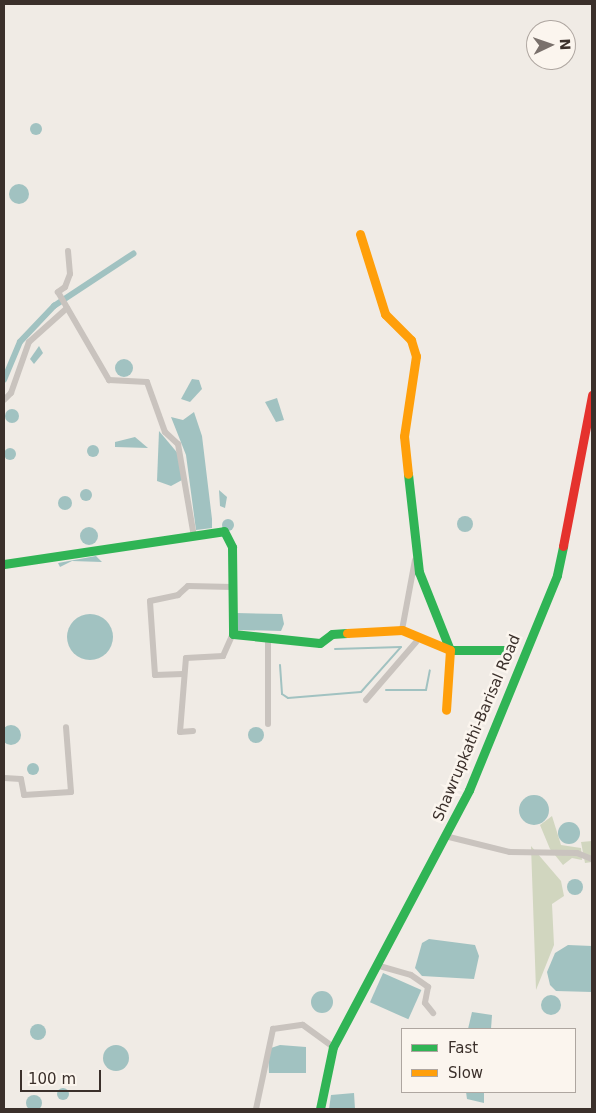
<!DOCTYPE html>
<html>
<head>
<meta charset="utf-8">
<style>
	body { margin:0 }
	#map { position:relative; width:596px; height:1113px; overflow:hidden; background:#f0ebe5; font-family:"DejaVu Sans",sans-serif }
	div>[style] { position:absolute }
	.green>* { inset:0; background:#d1d6bf }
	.water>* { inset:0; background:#a1c2c1; transform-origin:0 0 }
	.round { border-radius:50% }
	.stream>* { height:2px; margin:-1px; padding:0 1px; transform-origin:1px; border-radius:1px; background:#a1c2c1 }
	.canal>* { height:5.5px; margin:-2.75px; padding:0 2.75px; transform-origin:2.75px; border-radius:2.75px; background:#a1c2c1 }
	.street>* { height:6px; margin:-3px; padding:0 3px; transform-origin:3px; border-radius:3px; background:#c9c3be }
	.fast>* { height:9px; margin:-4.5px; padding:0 4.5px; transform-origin:4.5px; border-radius:4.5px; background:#30b455 }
	.slow>* { height:9px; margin:-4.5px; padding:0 4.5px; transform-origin:4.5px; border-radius:4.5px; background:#ff9f0a }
	.jam>* { height:9px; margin:-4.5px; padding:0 4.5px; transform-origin:4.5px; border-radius:4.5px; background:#e5322d }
	span { translate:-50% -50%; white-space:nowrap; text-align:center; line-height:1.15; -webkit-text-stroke:5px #fbf5ee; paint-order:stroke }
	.street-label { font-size:15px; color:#3b302b }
	.frame { position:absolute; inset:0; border:5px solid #3b302b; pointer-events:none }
	.legend { position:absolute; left:401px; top:1028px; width:175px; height:65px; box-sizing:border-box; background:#fbf5ee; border:1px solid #aea6a0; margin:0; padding:6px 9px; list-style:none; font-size:15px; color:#3b302b }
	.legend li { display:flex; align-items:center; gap:10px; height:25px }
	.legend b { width:25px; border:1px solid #aea6a0 }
	.north { position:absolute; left:526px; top:20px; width:50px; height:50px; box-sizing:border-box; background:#fbf5ee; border:1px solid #aea6a0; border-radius:50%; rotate:87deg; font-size:14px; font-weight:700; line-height:20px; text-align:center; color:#3b302b }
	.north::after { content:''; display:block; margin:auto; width:18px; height:22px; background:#7a716c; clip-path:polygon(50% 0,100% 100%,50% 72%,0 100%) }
	.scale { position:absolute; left:20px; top:1070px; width:81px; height:22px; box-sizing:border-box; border:2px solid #3b302b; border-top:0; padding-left:6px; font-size:15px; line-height:18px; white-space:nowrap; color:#3b302b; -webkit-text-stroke:4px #fbf5ee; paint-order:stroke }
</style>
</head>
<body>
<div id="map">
	<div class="green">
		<i style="clip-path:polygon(552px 816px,561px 845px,581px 848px,582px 860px,572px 858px,563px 865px,550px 849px,540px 825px)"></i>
		<i style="clip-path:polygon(592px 841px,592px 862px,585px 863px,581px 842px)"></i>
		<i style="clip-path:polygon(531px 846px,561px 881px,564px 896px,552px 904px,554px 945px,536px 990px)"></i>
	</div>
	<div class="water">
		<i class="round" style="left:30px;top:123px;width:12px;height:12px"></i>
		<i class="round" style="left:9px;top:184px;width:20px;height:20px"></i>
		<i style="clip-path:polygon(39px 346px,43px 353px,34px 364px,30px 359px)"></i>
		<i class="round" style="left:115px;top:359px;width:18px;height:18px"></i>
		<i style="clip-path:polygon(192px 379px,199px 380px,202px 389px,190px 402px,181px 399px)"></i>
		<i style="clip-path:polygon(277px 398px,284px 420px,276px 422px,265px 402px)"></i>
		<i class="round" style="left:5px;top:409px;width:14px;height:14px"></i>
		<i style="clip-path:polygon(194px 412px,202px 436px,212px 519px,212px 528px,196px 530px,186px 455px,171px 417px,183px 420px)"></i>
		<i style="clip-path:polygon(159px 431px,180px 456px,182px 480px,171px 486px,157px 481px)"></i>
		<i style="clip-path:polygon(135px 437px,148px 448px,115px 447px,115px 442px)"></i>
		<i class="round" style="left:87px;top:445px;width:12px;height:12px"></i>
		<i class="round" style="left:4px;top:448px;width:12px;height:12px"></i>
		<i class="round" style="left:80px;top:489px;width:12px;height:12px"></i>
		<i style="clip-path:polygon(219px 490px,227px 497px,225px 508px,220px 506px)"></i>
		<i class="round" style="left:58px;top:496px;width:14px;height:14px"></i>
		<i class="round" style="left:457px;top:516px;width:16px;height:16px"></i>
		<i class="round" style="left:222px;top:519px;width:12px;height:12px"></i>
		<i class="round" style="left:80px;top:527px;width:18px;height:18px"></i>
		<i style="clip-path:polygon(96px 556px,102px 562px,72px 561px,60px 567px,58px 563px)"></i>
		<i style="clip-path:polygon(236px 613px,282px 614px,284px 624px,281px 631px,238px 630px)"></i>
		<i class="round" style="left:67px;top:614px;width:46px;height:46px"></i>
		<i class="round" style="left:1px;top:725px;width:20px;height:20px"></i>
		<i class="round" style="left:248px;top:727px;width:16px;height:16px"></i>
		<i class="round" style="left:27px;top:763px;width:12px;height:12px"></i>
		<i class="round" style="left:519px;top:795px;width:30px;height:30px"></i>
		<i class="round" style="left:558px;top:822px;width:22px;height:22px"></i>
		<i class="round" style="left:567px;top:879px;width:16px;height:16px"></i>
		<i style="clip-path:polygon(429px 939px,475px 945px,479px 956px,474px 979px,422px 976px,415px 968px,422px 943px)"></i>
		<i style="clip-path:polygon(568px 945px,592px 946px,592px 992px,556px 991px,550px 985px,547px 972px,555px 953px)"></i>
		<i style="left:383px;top:973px;width:42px;height:32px;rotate:24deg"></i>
		<i class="round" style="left:311px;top:991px;width:22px;height:22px"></i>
		<i class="round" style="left:541px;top:995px;width:20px;height:20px"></i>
		<i style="clip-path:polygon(472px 1012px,492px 1015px,491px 1029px,468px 1029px)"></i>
		<i class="round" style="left:30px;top:1024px;width:16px;height:16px"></i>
		<i style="clip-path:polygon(280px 1045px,306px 1047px,306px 1073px,269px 1073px,268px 1049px)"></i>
		<i class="round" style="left:103px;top:1045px;width:26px;height:26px"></i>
		<i class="round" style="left:57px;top:1088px;width:12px;height:12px"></i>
		<i style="clip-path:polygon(466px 1092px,484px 1092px,484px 1103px,467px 1099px)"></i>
		<i class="round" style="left:26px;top:1095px;width:16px;height:16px"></i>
		<i style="clip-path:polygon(331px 1095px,354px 1093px,355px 1109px,329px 1109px)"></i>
	</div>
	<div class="stream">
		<i style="left:280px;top:665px;width:29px;rotate:86deg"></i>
		<i style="left:282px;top:694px;width:7px;rotate:34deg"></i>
		<i style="left:288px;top:698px;width:73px;rotate:-4.7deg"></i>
		<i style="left:361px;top:692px;width:60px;rotate:-48.4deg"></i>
		<i style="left:401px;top:647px;width:66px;rotate:178.3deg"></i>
		<i style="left:386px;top:690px;width:40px"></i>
		<i style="left:426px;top:690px;width:20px;rotate:-79deg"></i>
	</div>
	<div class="canal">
		<i style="left:4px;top:380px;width:41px;rotate:-67.2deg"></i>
		<i style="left:20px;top:342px;width:50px;rotate:-46.6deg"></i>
		<i style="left:54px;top:306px;width:95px;rotate:-33.4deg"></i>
	</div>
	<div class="street">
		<i style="left:68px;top:251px;width:23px;rotate:85deg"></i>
		<i style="left:70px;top:274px;width:14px;rotate:111deg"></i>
		<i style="left:65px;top:287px;width:9px;rotate:144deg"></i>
		<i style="left:58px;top:292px;width:102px;rotate:59.9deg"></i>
		<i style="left:109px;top:380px;width:38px;rotate:3deg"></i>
		<i style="left:147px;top:382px;width:53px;rotate:70.2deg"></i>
		<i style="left:165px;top:432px;width:18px;rotate:43deg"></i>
		<i style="left:178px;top:444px;width:94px;rotate:80.2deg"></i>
		<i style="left:4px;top:400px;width:10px;rotate:-45deg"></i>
		<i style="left:11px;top:393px;width:54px;rotate:-70.6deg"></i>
		<i style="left:29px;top:342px;width:51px;rotate:-41.8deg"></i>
		<i style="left:402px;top:630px;width:71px;rotate:-79.5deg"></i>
		<i style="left:268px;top:637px;width:87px;rotate:90deg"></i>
		<i style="left:183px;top:674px;width:28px;rotate:178deg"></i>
		<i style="left:155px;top:675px;width:74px;rotate:-93.9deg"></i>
		<i style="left:150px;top:601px;width:29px;rotate:-12deg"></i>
		<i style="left:178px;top:595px;width:13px;rotate:-42deg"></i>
		<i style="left:188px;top:586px;width:45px;rotate:1.3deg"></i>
		<i style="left:366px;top:700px;width:77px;rotate:-49.2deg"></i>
		<i style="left:193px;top:731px;width:13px;rotate:176deg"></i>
		<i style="left:180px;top:732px;width:74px;rotate:-85.4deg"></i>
		<i style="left:186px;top:658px;width:37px;rotate:-3deg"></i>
		<i style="left:223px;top:656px;width:24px;rotate:-66deg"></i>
		<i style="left:4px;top:778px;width:17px;rotate:3deg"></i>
		<i style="left:21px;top:779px;width:16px;rotate:79deg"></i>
		<i style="left:24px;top:795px;width:47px;rotate:-3.7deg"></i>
		<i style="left:71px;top:792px;width:65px;rotate:-94.4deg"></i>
		<i style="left:445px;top:836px;width:67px;rotate:13.8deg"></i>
		<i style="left:510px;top:852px;width:67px;rotate:0.9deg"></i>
		<i style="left:577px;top:853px;width:16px;rotate:22deg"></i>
		<i style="left:376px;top:965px;width:36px;rotate:16deg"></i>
		<i style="left:411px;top:975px;width:21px;rotate:35deg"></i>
		<i style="left:428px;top:987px;width:16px;rotate:101deg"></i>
		<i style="left:425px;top:1003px;width:13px;rotate:51deg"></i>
		<i style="left:256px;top:1109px;width:82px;rotate:-78deg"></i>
		<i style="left:273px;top:1029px;width:30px;rotate:-8deg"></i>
		<i style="left:303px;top:1025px;width:37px;rotate:36deg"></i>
	</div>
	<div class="fast">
		<i style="left:408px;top:474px;width:99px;rotate:83.6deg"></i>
		<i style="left:419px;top:572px;width:84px;rotate:68.3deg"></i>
		<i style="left:450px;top:650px;width:56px"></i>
		<i style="left:4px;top:564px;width:222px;rotate:-8.5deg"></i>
		<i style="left:224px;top:531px;width:18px;rotate:63deg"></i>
		<i style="left:232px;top:547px;width:87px;rotate:89.3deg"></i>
		<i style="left:233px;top:634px;width:87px;rotate:5.9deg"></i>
		<i style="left:320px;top:643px;width:15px;rotate:-37deg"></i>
		<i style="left:332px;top:634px;width:15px;rotate:-4deg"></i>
		<i style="left:320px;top:1109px;width:63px;rotate:-78.2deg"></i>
		<i style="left:333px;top:1047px;width:291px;rotate:-62.1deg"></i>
		<i style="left:469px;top:790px;width:232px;rotate:-67.7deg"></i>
		<i style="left:557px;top:575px;width:30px;rotate:-78deg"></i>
	</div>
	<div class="slow">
		<i style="left:360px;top:234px;width:84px;rotate:72.6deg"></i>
		<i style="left:385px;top:314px;width:37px;rotate:45deg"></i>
		<i style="left:411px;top:340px;width:17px;rotate:73deg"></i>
		<i style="left:416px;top:356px;width:81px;rotate:98.5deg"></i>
		<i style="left:404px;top:436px;width:38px;rotate:84deg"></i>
		<i style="left:347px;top:633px;width:55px;rotate:-3.1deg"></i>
		<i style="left:402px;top:630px;width:52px;rotate:22.6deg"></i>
		<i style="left:450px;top:650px;width:60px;rotate:93.8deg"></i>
	</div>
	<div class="jam">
		<i style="left:563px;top:546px;width:154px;rotate:-79.1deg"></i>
	</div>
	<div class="street-label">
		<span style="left:477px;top:728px;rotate:-67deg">Shawrupkathi-Barisal Road</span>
	</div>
	<div class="frame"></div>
	<ul class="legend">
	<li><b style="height:6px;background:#30b455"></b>Fast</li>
	<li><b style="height:6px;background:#ff9f0a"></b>Slow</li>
	</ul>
	<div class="north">N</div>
	<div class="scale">100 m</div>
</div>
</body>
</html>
